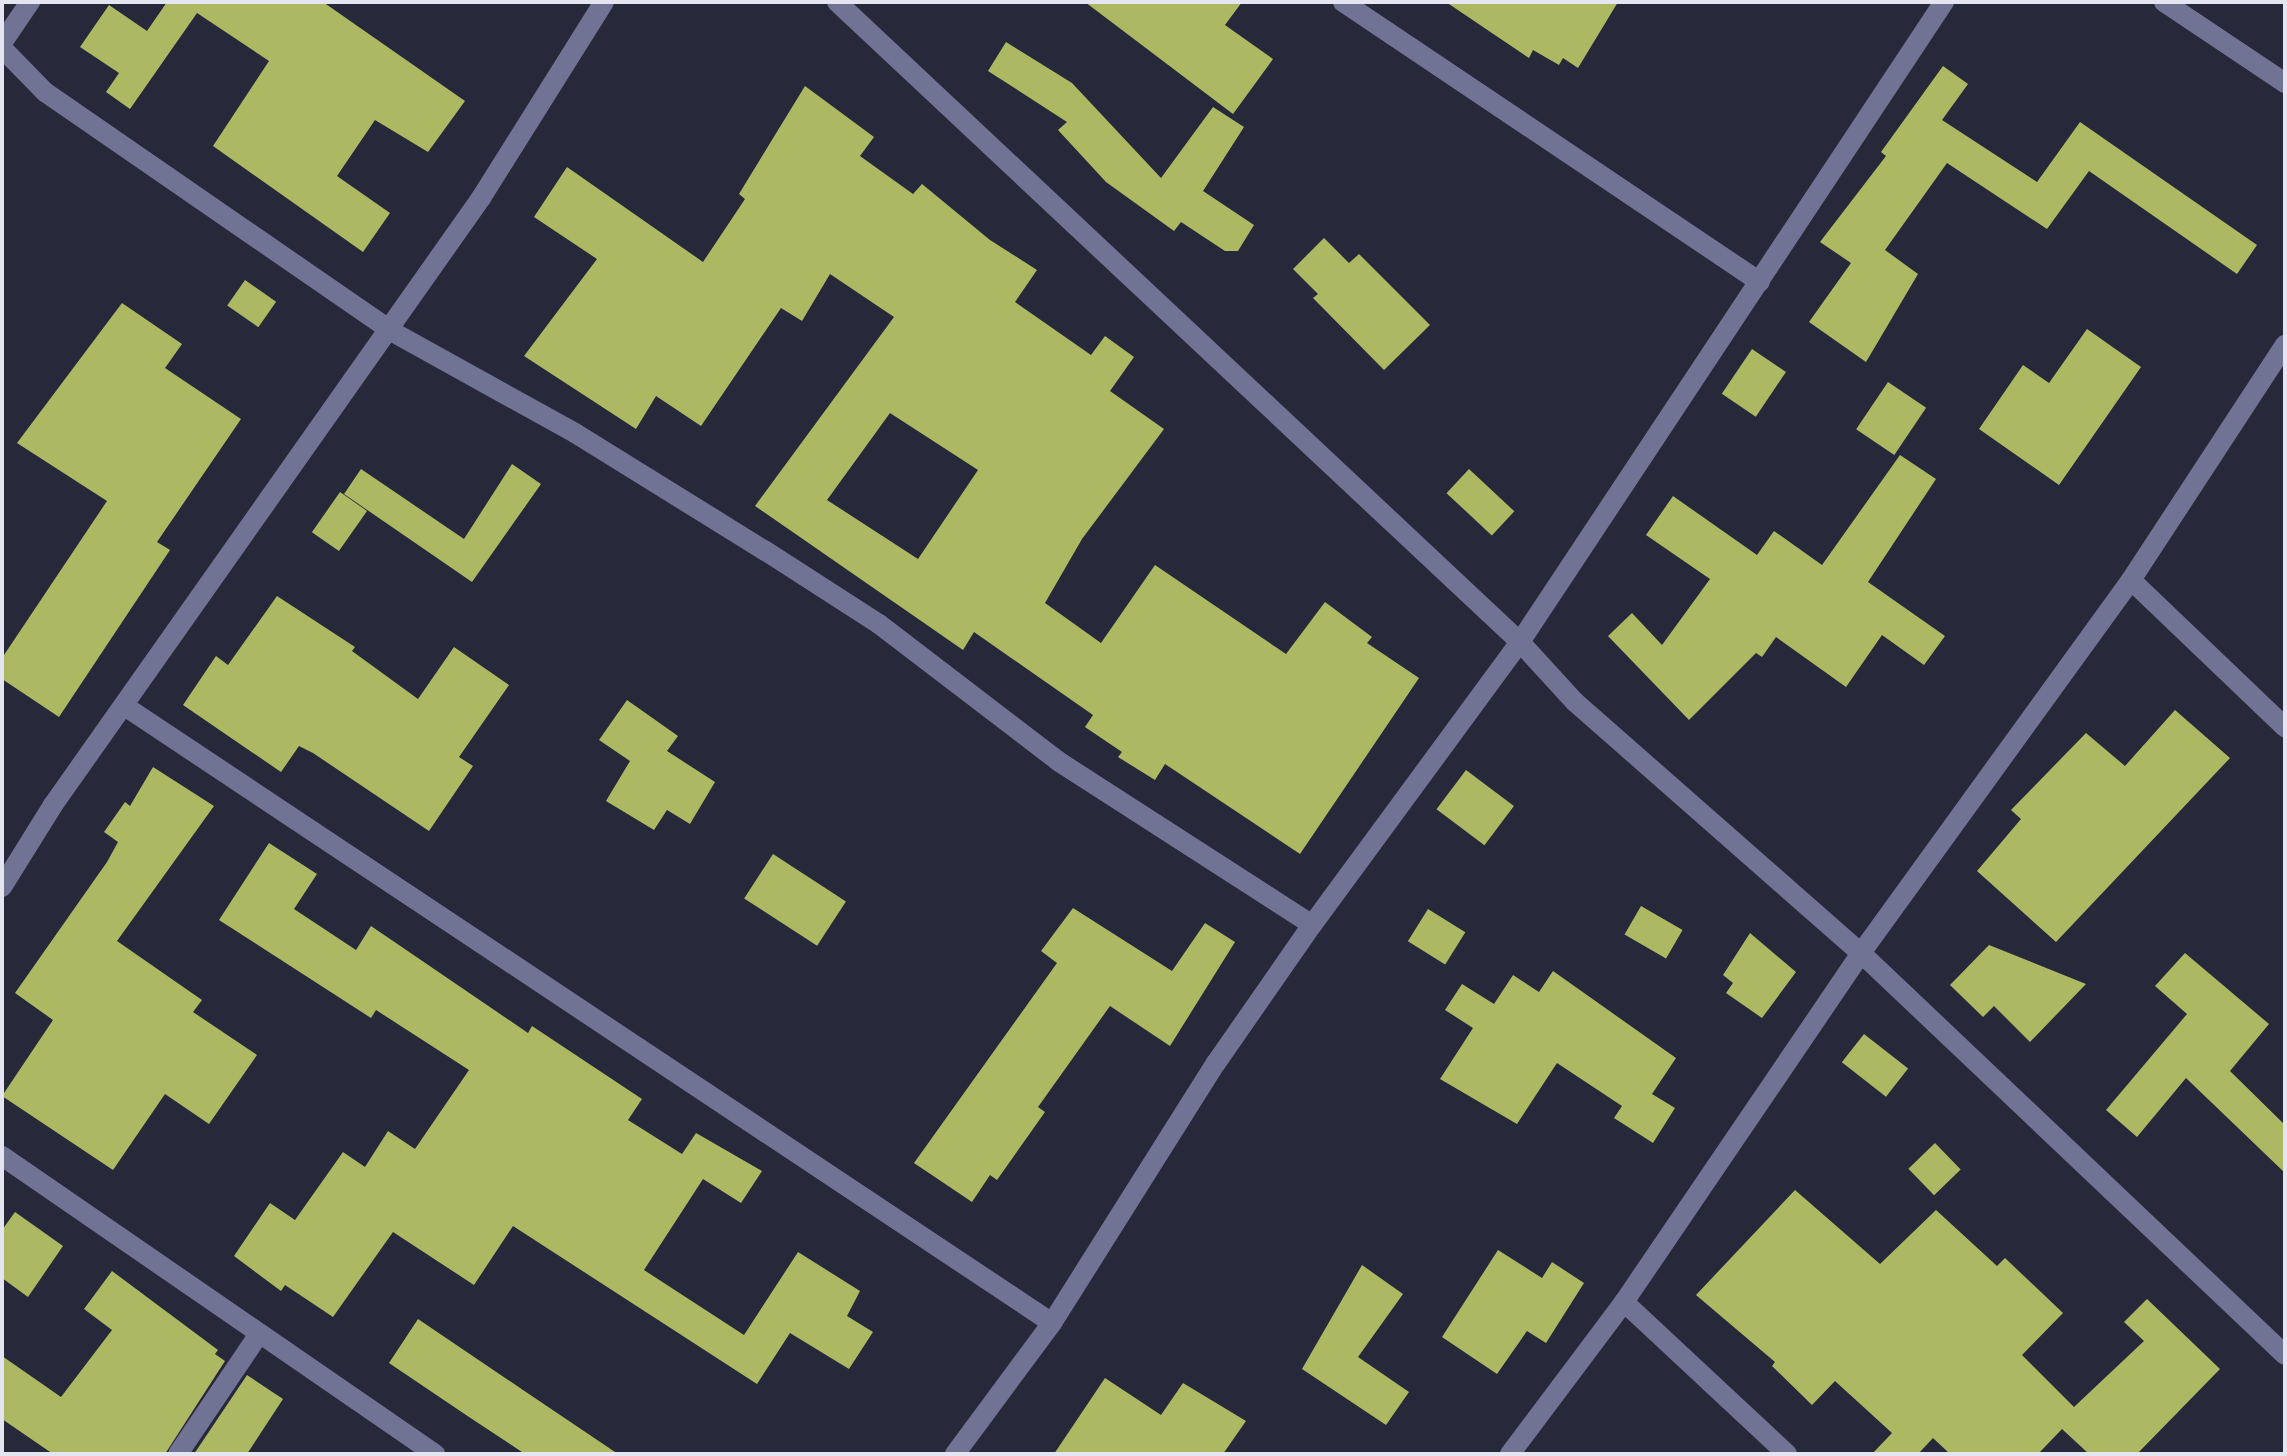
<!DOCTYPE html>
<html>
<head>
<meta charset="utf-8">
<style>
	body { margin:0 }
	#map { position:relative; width:2287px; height:1456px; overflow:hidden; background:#27293b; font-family:Mulish,sans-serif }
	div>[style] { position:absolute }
	.building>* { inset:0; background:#adb863; transform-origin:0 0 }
	.minor>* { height:20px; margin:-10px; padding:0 10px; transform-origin:10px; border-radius:10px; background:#707393 }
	span { translate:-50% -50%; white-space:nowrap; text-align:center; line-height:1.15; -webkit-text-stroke:8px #11121a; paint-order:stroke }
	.frame { position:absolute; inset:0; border:4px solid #e4e5f1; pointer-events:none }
</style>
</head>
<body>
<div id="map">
	<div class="building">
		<i style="clip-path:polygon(167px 2px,323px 2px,465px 101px,428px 152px,375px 120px,337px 176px,390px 213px,363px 252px,213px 146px,269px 61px,197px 13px,130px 109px,106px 92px,119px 73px,80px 47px,109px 5px,147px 31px)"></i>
		<i style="clip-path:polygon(1085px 2px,1242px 2px,1225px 25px,1273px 59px,1233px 114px)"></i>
		<i style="clip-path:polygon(1446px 2px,1618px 2px,1578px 68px,1563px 58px,1559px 65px,1533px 50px,1529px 58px)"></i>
		<i style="clip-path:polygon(1006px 42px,1072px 83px,1161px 178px,1213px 107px,1244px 127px,1203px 191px,1254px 225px,1238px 251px,1225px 251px,1181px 222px,1174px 231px,1106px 182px,1058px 130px,1067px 122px,988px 71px)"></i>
		<i style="clip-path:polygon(1943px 66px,1968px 84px,1942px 120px,2037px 182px,2080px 122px,2257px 245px,2237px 274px,2089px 171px,2047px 229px,1947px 163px,1885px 250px,1918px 274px,1866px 362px,1809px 322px,1851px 263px,1820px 242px,1886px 156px,1881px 152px)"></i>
		<i style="clip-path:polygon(evenodd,805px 86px,874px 137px,860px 156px,913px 194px,922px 184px,990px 240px,1037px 270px,1015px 302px,1091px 355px,1105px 336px,1134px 357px,1110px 391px,1164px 429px,1082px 539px,1045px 603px,1101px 643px,1155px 565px,1286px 654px,1325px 602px,1372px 637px,1367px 643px,1419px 678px,1300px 854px,1165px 764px,1155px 780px,1118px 757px,1122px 752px,1085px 727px,1093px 715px,974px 632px,963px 650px,755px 506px,894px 317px,830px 274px,802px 321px,781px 308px,701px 426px,656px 396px,636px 429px,524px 356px,597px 259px,534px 217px,567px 167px,703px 262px,745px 199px,739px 194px,805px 86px,890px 413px,978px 470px,918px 559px,827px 500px,890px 413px)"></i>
		<i style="clip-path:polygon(1324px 238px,1349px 263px,1359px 254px,1430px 325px,1384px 370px,1313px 298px,1318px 294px,1293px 269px)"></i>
		<i style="left:245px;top:280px;width:38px;height:31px;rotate:35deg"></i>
		<i style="clip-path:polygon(122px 303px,182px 344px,165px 368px,241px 419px,157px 542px,170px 550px,59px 717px,2px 679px,2px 658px,107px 501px,17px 443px)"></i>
		<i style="clip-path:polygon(2087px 329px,2141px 367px,2059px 485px,1979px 429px,2023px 365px,2049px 383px)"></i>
		<i style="left:1752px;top:349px;width:41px;height:54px;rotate:34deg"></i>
		<i style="left:1888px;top:382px;width:46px;height:57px;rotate:34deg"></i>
		<i style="clip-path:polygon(1900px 455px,1936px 479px,1868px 582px,1945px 636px,1924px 665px,1882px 635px,1846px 687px,1776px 637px,1762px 657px,1756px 653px,1689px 720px,1608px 636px,1632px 613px,1662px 645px,1710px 579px,1646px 535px,1673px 496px,1757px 555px,1774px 531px,1822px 565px)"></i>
		<i style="clip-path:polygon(512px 464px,541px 484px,472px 582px,344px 494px,361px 469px,464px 539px)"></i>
		<i style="left:1469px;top:469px;width:62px;height:33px;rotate:43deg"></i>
		<i style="left:340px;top:492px;width:33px;height:49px;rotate:35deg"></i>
		<i style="clip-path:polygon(277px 596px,355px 647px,352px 651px,418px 699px,454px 647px,509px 685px,459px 757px,473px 766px,429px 831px,313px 753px,299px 746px,281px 772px,183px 705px,216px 656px,228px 665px)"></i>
		<i style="clip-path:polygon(627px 700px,678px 736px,667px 751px,715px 782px,690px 824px,667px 810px,654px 830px,606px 801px,630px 761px,599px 740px)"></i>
		<i style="clip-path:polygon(2175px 710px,2230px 758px,2056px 942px,1977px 871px,2021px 819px,2011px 810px,2086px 733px,2125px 766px)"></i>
		<i style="clip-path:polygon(153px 767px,214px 806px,117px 941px,202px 1000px,193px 1012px,257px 1055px,209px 1124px,165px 1094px,113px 1170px,2px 1096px,53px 1020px,15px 993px,107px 862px,118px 842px,104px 832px,125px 802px,130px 806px)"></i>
		<i style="left:1466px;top:770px;width:60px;height:49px;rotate:37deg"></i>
		<i style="clip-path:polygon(269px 843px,317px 874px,294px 909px,356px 950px,371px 926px,528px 1033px,532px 1026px,642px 1099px,628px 1120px,682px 1154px,696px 1133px,762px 1171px,741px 1203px,703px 1179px,644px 1270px,744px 1335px,798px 1252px,860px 1291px,847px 1316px,873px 1332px,849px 1369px,790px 1333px,757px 1384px,513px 1226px,474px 1285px,393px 1232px,333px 1317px,285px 1285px,281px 1291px,234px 1256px,270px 1203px,295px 1220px,343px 1152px,365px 1167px,388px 1131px,415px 1149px,469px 1070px,376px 1010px,371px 1018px,219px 920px)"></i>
		<i style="left:773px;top:854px;width:87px;height:53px;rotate:33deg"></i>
		<i style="left:1641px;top:906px;width:48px;height:33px;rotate:30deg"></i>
		<i style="clip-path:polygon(1073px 908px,1172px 971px,1205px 923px,1235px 942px,1170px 1046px,1110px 1006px,1038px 1107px,1045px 1112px,997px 1180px,990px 1175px,972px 1202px,914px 1163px,1057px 963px,1041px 951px)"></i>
		<i style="left:1428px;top:909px;width:44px;height:38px;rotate:32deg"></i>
		<i style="clip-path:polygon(1750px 933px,1796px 972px,1762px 1018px,1726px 993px,1733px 983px,1723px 975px)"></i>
		<i style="clip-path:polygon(1989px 945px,2086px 984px,2030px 1042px,1994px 1006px,1983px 1017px,1950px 985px)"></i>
		<i style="clip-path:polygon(2185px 953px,2269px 1024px,2230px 1071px,2285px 1125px,2285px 1173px,2186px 1078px,2137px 1137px,2106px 1110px,2187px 1014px,2155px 986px)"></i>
		<i style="clip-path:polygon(1553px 971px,1676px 1058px,1652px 1094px,1675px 1108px,1653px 1143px,1614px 1118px,1622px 1106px,1557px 1063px,1517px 1124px,1440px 1079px,1473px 1028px,1445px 1010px,1462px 984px,1494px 1004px,1513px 975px,1539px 992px)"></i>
		<i style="left:1864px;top:1034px;width:56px;height:36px;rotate:38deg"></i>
		<i style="left:1935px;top:1143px;width:37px;height:37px;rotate:46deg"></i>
		<i style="clip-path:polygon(1795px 1190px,1880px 1264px,1936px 1210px,1997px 1266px,2005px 1258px,2063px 1313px,2022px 1355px,2074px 1407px,2144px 1341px,2124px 1322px,2147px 1299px,2220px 1369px,2137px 1454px,2089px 1454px,2062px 1429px,2038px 1454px,1950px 1454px,1933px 1438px,1918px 1454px,1872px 1454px,1892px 1433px,1835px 1381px,1812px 1405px,1772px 1366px,1775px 1362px,1696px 1295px)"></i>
		<i style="clip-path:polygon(15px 1212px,63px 1246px,28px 1297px,2px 1278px,2px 1230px)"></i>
		<i style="clip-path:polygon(1498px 1250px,1542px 1278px,1552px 1262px,1584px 1283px,1546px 1343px,1527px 1331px,1497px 1374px,1442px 1337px)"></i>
		<i style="clip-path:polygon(1362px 1265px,1403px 1294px,1358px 1357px,1409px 1392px,1386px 1425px,1302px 1369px)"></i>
		<i style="clip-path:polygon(112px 1271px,218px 1350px,215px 1354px,225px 1361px,165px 1454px,53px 1454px,2px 1419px,2px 1356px,61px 1397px,112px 1330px,84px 1309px)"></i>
		<i style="clip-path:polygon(418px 1319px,523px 1390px,618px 1454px,525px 1454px,469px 1417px,389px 1363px)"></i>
		<i style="clip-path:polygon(247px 1375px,283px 1399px,247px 1454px,194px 1454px)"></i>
		<i style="clip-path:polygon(1105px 1378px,1161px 1415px,1183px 1383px,1246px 1421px,1223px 1454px,1054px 1454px)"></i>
	</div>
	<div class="minor">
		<i style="left:837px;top:2px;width:936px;rotate:43.14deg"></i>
		<i style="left:1520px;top:642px;width:81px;rotate:47.5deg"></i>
		<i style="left:1575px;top:702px;width:381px;rotate:41.3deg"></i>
		<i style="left:1861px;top:953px;width:584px;rotate:43.47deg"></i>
		<i style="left:1343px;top:2px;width:502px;rotate:33.88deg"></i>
		<i style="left:2164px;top:2px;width:146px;rotate:33.8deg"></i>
		<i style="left:2px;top:43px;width:50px;rotate:-55.7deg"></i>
		<i style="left:2px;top:48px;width:62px;rotate:45.7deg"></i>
		<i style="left:45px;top:92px;width:421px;rotate:34.6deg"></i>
		<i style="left:391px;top:331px;width:210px;rotate:29deg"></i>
		<i style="left:575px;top:433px;width:222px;rotate:31.8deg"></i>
		<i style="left:764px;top:550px;width:137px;rotate:32.8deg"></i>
		<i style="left:879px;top:624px;width:225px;rotate:37.4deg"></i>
		<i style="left:1058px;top:761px;width:302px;rotate:32.8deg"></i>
		<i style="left:2131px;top:580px;width:213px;rotate:43.7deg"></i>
		<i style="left:126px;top:707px;width:1112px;rotate:33.63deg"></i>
		<i style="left:2px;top:887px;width:97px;rotate:-58.1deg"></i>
		<i style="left:53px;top:805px;width:743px;rotate:-54.81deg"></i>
		<i style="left:481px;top:198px;width:231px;rotate:-57.9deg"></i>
		<i style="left:2px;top:1156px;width:526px;rotate:34.54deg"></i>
		<i style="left:1624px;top:1302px;width:223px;rotate:43deg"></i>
		<i style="left:178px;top:1454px;width:145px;rotate:-56deg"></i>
		<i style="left:955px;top:1454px;width:163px;rotate:-53.5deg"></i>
		<i style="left:1052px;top:1323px;width:307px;rotate:-57.8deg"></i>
		<i style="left:1216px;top:1063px;width:168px;rotate:-55.2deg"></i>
		<i style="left:1312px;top:925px;width:351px;rotate:-53.7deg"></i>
		<i style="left:1520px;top:642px;width:768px;rotate:-56.48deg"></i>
		<i style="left:1510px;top:1454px;width:190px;rotate:-53.1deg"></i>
		<i style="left:1624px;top:1302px;width:422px;rotate:-55.8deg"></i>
		<i style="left:1861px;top:953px;width:460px;rotate:-54.1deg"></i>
		<i style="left:2131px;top:580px;width:281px;rotate:-56.8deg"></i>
	</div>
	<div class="frame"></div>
</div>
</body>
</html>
